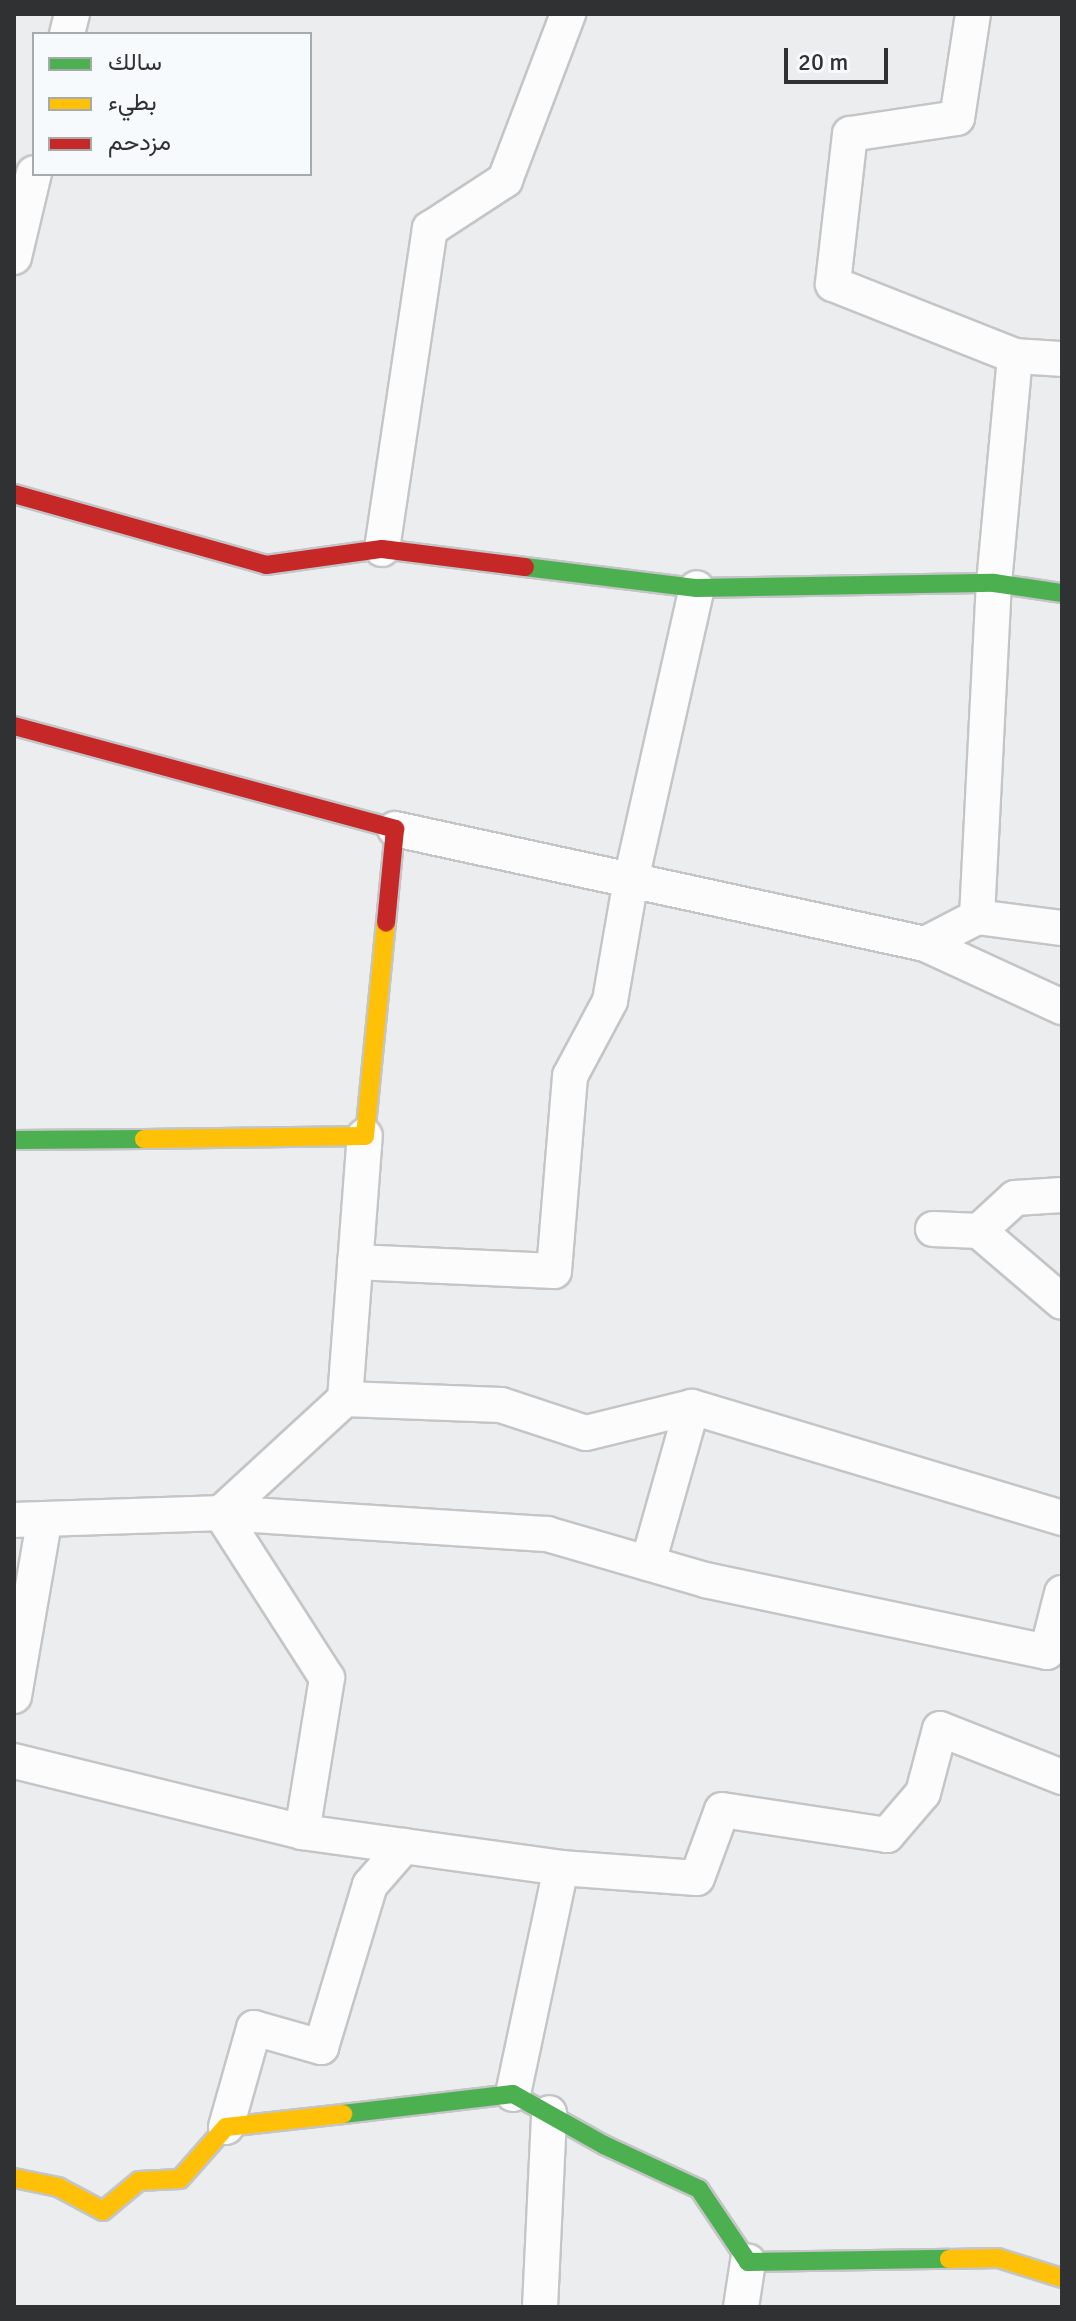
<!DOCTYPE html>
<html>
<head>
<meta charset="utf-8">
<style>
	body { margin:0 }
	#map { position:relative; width:1076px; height:2321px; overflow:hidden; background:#ebedef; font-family:Signika,Vazirmatn,sans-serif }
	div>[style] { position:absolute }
	.roads { filter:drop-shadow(2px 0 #c4c5c7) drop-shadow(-2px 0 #c4c5c7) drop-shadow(0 2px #c4c5c7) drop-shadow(0 -2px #c4c5c7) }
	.street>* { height:34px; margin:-17px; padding:0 17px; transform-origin:17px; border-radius:17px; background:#fcfcfd }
	.fast>* { height:18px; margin:-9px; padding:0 9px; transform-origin:9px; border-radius:9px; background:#4caf50 }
	.slow>* { height:18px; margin:-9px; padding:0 9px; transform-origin:9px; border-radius:9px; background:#ffc107 }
	.jam>* { height:18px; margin:-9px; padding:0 9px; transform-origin:9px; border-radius:9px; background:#c62828 }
	span { translate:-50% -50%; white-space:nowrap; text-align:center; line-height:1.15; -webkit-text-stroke:7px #f7fafd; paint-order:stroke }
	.frame { position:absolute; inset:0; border:16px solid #303132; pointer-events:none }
	.legend { position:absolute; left:32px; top:32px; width:280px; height:144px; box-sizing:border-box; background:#f7fafd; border:2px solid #a7aaac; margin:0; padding:10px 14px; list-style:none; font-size:24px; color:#303132 }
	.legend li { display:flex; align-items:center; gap:16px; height:40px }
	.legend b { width:40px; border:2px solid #a7aaac }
	.scale { position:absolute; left:784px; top:48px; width:104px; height:36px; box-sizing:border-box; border:4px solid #303132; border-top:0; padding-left:10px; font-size:24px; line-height:28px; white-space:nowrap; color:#303132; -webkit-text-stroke:6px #f7fafd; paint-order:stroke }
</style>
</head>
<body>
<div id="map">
	<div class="roads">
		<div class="street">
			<i style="left:973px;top:14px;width:105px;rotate:98.7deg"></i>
			<i style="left:957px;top:118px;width:108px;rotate:171.5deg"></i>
			<i style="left:850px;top:134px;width:151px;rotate:96.5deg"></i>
			<i style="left:833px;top:284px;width:196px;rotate:21.6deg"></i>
			<i style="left:67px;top:34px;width:21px;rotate:-76deg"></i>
			<i style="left:14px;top:257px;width:86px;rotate:-76.6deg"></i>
			<i style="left:382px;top:549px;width:324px;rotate:-81.5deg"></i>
			<i style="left:430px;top:229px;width:90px;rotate:-33.2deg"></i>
			<i style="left:505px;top:180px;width:178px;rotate:-69.2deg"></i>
			<i style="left:395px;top:829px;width:542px;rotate:12.24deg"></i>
			<i style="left:925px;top:944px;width:151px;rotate:24.7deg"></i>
			<i style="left:977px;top:917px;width:334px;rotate:-87.1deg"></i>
			<i style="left:994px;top:583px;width:228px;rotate:-84.7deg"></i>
			<i style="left:1015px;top:356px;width:47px;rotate:3.7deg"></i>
			<i style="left:925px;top:944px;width:59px;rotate:-27.4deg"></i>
			<i style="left:977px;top:917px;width:86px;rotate:7.4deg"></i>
			<i style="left:933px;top:1229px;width:46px;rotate:2.5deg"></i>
			<i style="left:979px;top:1231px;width:49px;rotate:-42.5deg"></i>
			<i style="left:1015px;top:1198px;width:47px;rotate:-3.7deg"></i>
			<i style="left:979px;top:1231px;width:109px;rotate:40.5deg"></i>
			<i style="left:355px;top:1262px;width:199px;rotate:2.6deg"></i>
			<i style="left:554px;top:1271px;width:196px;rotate:-85.3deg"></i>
			<i style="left:570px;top:1076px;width:85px;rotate:-61.9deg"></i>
			<i style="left:610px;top:1001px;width:123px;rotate:-80.2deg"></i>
			<i style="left:631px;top:880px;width:299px;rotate:-77.3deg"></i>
			<i style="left:345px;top:1399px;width:156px;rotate:2.2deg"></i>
			<i style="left:501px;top:1405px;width:89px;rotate:18.2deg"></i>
			<i style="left:586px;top:1433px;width:109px;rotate:-13.8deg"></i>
			<i style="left:692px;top:1407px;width:386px;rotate:16.7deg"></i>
			<i style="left:221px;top:1513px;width:327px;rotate:3.7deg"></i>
			<i style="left:547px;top:1534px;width:165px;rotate:16.2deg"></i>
			<i style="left:705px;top:1580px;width:349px;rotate:11.9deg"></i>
			<i style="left:1047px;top:1652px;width:61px;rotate:-75.7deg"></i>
			<i style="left:221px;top:1513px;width:196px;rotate:57.3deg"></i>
			<i style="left:327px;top:1678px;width:156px;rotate:99.2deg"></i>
			<i style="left:14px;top:1520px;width:207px;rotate:-1.9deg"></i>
			<i style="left:221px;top:1513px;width:168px;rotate:-42.6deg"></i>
			<i style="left:345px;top:1399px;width:264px;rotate:-85.7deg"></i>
			<i style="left:648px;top:1563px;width:162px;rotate:-74.2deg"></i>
			<i style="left:14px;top:1696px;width:177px;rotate:-80.2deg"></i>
			<i style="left:14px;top:1761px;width:297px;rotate:13.8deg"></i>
			<i style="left:302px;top:1832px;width:261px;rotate:7.9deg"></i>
			<i style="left:561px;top:1868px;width:231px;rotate:102deg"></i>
			<i style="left:561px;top:1868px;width:136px;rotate:4.2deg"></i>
			<i style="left:697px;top:1878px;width:72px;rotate:-69.8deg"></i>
			<i style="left:722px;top:1810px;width:167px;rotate:8.6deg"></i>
			<i style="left:887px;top:1835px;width:55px;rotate:-49.4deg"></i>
			<i style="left:923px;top:1793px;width:66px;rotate:-75.1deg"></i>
			<i style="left:940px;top:1729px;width:131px;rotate:21.5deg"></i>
			<i style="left:226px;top:2127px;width:103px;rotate:-74.2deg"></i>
			<i style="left:254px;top:2028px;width:70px;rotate:15.8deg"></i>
			<i style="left:321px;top:2047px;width:169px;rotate:-73.2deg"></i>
			<i style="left:370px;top:1885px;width:52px;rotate:-48.9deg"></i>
			<i style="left:540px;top:2307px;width:194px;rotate:-87.3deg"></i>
			<i style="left:741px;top:2307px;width:46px;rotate:-81.2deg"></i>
		</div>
		<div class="fast">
			<i style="left:525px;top:567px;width:173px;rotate:7deg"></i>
			<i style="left:697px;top:588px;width:297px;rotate:-1deg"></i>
			<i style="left:994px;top:583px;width:69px;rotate:8.4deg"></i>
			<i style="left:14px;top:1140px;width:130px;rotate:-0.4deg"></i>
			<i style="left:343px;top:2114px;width:171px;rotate:-6.7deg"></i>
			<i style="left:513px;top:2094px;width:104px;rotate:29.3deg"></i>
			<i style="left:604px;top:2145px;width:105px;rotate:24.9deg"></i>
			<i style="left:699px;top:2189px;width:88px;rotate:56.1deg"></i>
			<i style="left:748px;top:2262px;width:201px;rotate:-0.9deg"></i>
		</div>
		<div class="slow">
			<i style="left:144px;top:1139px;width:221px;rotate:-0.8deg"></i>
			<i style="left:365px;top:1136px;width:214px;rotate:-84.4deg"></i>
			<i style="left:14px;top:2178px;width:45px;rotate:11.6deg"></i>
			<i style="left:58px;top:2187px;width:51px;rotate:28.1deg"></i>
			<i style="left:103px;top:2211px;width:47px;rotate:-39.8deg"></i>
			<i style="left:139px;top:2181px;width:41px;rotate:-2.8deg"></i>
			<i style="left:180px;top:2179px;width:69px;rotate:-48.5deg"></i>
			<i style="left:226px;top:2127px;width:118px;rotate:-6.3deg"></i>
			<i style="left:949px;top:2259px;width:49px;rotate:-1.2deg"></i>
			<i style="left:998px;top:2258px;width:67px;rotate:17.4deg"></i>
		</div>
		<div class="jam">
			<i style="left:14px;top:494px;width:262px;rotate:15.7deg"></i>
			<i style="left:266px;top:565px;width:117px;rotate:-7.9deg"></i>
			<i style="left:382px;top:549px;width:144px;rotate:7.2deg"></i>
			<i style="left:14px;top:726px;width:395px;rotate:15.1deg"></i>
			<i style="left:395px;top:829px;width:94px;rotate:95.5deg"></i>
		</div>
	</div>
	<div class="frame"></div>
	<ul class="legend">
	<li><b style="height:10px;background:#4caf50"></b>سالك</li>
	<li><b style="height:10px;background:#ffc107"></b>بطيء</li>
	<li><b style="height:10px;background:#c62828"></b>مزدحم</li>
	</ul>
	<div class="scale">20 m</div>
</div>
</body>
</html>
